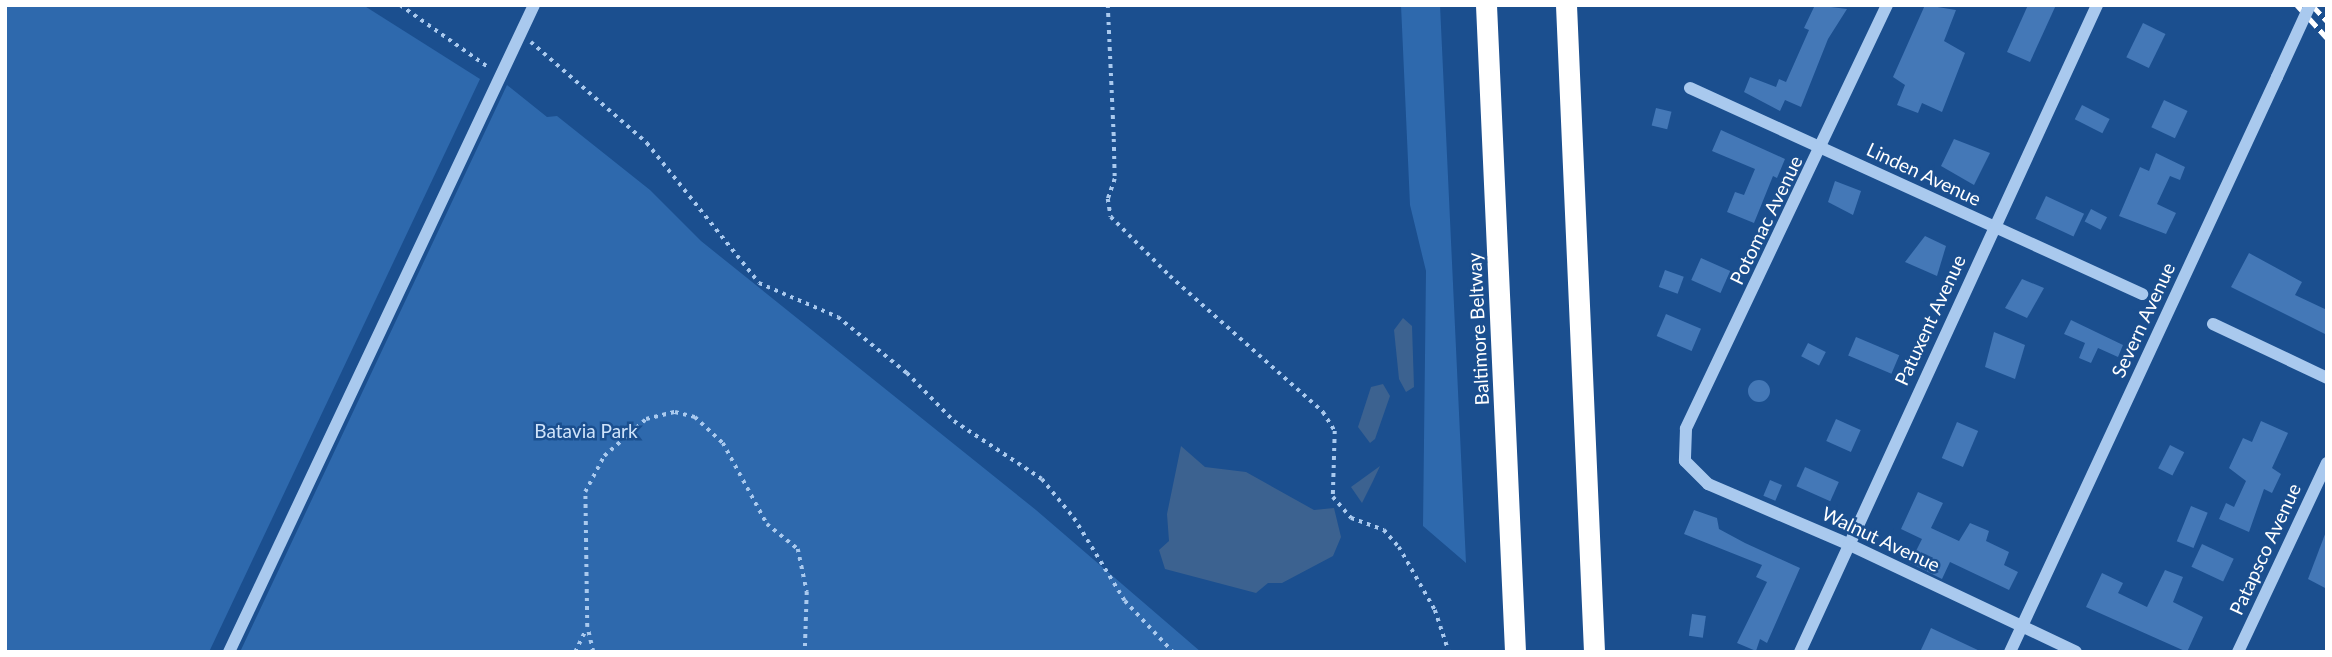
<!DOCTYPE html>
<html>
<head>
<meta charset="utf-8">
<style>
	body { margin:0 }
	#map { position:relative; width:2332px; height:657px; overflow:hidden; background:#1b4f8f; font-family:Lato,sans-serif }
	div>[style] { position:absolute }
	.green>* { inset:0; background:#2e69ad }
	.water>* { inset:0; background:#3c6290 }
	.building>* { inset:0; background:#4478b7; transform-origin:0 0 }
	.round { border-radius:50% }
	.path>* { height:3.5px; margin-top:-1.75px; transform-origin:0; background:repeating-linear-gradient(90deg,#a9c9ee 0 3.5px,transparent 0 8.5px) }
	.minor>* { height:12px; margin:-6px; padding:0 6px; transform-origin:6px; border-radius:6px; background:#a9c9ee }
	.highway>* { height:21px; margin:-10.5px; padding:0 10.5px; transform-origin:10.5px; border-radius:10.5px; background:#fff }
	.rail>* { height:5px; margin-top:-2.5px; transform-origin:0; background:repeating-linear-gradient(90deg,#fff 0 12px,transparent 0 17px) }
	.minor-bridge>* { height:12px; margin:-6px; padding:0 6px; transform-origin:6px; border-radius:6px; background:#a9c9ee }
	span { translate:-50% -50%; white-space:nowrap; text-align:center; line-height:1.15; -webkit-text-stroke:5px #1b4f8f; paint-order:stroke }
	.street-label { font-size:19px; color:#fff }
	.park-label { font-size:19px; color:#cfe3fa }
	.frame { position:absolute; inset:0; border:7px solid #fff; pointer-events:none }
</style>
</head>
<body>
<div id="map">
	<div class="green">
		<i style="clip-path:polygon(5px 5px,363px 5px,480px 79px,209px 652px,5px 652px)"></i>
		<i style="clip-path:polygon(1401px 5px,1440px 5px,1466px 563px,1423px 526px,1426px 271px,1410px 205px)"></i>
		<i style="clip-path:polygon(507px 85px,547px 117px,557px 116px,650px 190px,701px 241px,1036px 510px,1201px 652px,240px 652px)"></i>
	</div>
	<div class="water">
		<i style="clip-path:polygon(1403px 318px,1412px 326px,1414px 387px,1406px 392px,1399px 379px,1394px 330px)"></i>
		<i style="clip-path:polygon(1383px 384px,1390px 396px,1375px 439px,1370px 443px,1358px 427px,1371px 387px)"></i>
		<i style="clip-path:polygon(1181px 446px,1205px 467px,1246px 472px,1314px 510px,1334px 508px,1341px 537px,1333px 556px,1282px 583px,1268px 583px,1256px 593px,1165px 569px,1159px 550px,1169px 541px,1167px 514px)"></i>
		<i style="clip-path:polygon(1380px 466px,1373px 481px,1362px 503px,1351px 487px)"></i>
	</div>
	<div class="building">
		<i style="clip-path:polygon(1815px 5px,1847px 9px,1828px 39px,1801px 107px,1785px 100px,1780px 111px,1744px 92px,1750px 77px,1776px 87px,1779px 79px,1786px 82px,1809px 30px,1804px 28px)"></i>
		<i style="clip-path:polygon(1925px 5px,1956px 10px,1944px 41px,1965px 53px,1942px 112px,1922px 103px,1918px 113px,1897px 105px,1905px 85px,1893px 77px)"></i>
		<i style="clip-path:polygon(2028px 5px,2056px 5px,2030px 62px,2007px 52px)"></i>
		<i style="left:2143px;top:23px;width:25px;height:38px;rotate:26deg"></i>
		<i style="left:2164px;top:100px;width:26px;height:30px;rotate:25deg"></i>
		<i style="left:2082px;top:105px;width:31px;height:16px;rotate:27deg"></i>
		<i style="left:1656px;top:108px;width:16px;height:18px;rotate:14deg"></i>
		<i style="clip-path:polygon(1721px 130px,1785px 159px,1777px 178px,1773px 176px,1754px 223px,1727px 212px,1735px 192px,1744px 195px,1755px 169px,1712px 151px)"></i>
		<i style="clip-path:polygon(1954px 139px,1990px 153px,1974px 185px,1941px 166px)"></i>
		<i style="clip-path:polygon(2156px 153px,2185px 167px,2180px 180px,2170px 176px,2157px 204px,2176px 213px,2166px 234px,2119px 216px,2140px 167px,2149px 171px)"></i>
		<i style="clip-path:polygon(1835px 181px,1861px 191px,1853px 215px,1828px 202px)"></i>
		<i style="left:2046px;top:196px;width:42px;height:25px;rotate:25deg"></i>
		<i style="left:2091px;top:209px;width:18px;height:14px;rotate:27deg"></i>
		<i style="clip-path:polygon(1925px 236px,1946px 246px,1937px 276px,1905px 262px)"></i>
		<i style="clip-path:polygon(2249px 253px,2302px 282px,2295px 295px,2327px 310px,2327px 335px,2231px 287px)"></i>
		<i style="left:1701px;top:258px;width:32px;height:24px;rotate:24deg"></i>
		<i style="left:1665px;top:270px;width:20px;height:18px;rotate:20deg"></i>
		<i style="clip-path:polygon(2022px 279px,2044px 288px,2027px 318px,2005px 308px)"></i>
		<i style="left:1666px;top:314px;width:38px;height:24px;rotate:23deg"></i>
		<i style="clip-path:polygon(2071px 320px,2123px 345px,2118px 357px,2098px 348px,2091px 363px,2079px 358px,2085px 343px,2064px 334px)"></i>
		<i style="clip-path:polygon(1994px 332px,2025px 345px,2015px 379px,1985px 367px)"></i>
		<i style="left:1856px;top:337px;width:47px;height:20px;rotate:23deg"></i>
		<i style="left:1808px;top:343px;width:20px;height:15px;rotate:27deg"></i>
		<i class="round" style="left:1748px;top:380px;width:22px;height:22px"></i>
		<i style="left:1836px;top:419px;width:27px;height:24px;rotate:24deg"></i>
		<i style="clip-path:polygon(2261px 421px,2288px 433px,2272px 468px,2281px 474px,2272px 493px,2264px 489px,2249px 532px,2219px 519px,2226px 503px,2234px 507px,2246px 481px,2229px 468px,2243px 438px,2252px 442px)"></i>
		<i style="left:1957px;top:422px;width:23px;height:39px;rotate:23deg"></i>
		<i style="left:2170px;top:445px;width:16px;height:26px;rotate:27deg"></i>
		<i style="left:1805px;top:467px;width:37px;height:21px;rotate:24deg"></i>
		<i style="left:1770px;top:480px;width:13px;height:17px;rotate:23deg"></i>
		<i style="clip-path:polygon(1918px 492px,1943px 503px,1931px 528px,1959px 541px,1970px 523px,1989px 531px,1986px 541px,2009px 552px,2004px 565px,2018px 572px,2009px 590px,1950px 562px,1942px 579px,1910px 563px,1922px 539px,1901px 529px)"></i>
		<i style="left:2191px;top:506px;width:18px;height:38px;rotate:22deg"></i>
		<i style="clip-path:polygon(1694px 510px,1717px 518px,1719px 529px,1745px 543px,1800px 568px,1767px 643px,1760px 639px,1756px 651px,1737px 643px,1767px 582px,1756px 577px,1762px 565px,1684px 534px)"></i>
		<i style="clip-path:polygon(2327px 529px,2327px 589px,2308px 579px)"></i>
		<i style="left:2202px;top:544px;width:35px;height:25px;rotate:25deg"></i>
		<i style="clip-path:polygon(2165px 570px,2183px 577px,2173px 602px,2203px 617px,2187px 652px,2086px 607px,2102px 573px,2123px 583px,2118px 593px,2147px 607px)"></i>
		<i style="left:1692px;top:614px;width:14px;height:22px;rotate:8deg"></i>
		<i style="clip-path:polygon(1931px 628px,1982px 652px,1920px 652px)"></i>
	</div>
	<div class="path">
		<i style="left:400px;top:5px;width:108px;rotate:35.2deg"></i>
		<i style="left:1108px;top:5px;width:134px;rotate:87.4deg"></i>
		<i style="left:1114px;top:139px;width:40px;rotate:88.6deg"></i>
		<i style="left:1115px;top:179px;width:21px;rotate:109deg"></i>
		<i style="left:1108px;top:199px;width:18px;rotate:81deg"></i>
		<i style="left:1111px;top:217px;width:83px;rotate:45deg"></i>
		<i style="left:1170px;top:276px;width:205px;rotate:41.6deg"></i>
		<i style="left:1323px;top:412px;width:22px;rotate:58deg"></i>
		<i style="left:1335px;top:431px;width:66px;rotate:91.7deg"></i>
		<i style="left:1333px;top:497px;width:28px;rotate:49deg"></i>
		<i style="left:1351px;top:518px;width:35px;rotate:20deg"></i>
		<i style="left:1384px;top:530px;width:23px;rotate:49deg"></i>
		<i style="left:1399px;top:547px;width:73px;rotate:60.3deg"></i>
		<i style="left:1435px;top:610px;width:44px;rotate:71.6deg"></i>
		<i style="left:531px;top:42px;width:154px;rotate:41deg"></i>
		<i style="left:647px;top:143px;width:179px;rotate:51.3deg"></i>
		<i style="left:759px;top:283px;width:86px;rotate:23.3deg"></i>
		<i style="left:838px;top:317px;width:89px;rotate:39.1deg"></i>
		<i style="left:907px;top:373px;width:67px;rotate:45.6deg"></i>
		<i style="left:954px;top:421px;width:105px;rotate:33.4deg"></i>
		<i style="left:1042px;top:479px;width:50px;rotate:50.6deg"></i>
		<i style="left:1074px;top:518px;width:97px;rotate:58.4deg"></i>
		<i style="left:1125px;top:601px;width:70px;rotate:46.7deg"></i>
		<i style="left:575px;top:652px;width:25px;rotate:-64deg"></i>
		<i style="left:593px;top:652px;width:26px;rotate:-103deg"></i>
		<i style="left:587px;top:627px;width:135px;rotate:-90.8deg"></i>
		<i style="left:585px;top:492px;width:41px;rotate:-62.2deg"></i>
		<i style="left:604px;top:456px;width:56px;rotate:-41.4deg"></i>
		<i style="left:646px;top:419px;width:30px;rotate:-14deg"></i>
		<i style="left:675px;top:412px;width:21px;rotate:14deg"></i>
		<i style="left:695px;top:417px;width:38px;rotate:43deg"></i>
		<i style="left:723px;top:443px;width:92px;rotate:61.5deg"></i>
		<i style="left:767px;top:524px;width:40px;rotate:39deg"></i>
		<i style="left:798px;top:549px;width:44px;rotate:78.2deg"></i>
		<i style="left:807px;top:592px;width:60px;rotate:91.9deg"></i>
	</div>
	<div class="minor">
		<i style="left:1887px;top:5px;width:469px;rotate:115.4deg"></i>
		<i style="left:1686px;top:429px;width:32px;rotate:92deg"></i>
		<i style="left:1685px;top:461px;width:33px;rotate:45deg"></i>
		<i style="left:1708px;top:484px;width:152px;rotate:23.2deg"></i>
		<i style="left:1848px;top:544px;width:252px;rotate:25.3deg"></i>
		<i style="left:1690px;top:88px;width:497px;rotate:24.5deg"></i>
		<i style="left:2213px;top:324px;width:126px;rotate:25.3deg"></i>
		<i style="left:229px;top:652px;width:715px;rotate:-64.76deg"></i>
		<i style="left:1800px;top:652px;width:712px;rotate:-65.34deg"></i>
		<i style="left:2010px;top:652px;width:634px;rotate:-65.09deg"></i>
		<i style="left:2238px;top:652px;width:209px;rotate:-64.8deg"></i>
	</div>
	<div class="highway">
		<i style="left:1486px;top:5px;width:648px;rotate:87.43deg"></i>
		<i style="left:1566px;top:5px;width:648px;rotate:87.52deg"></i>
	</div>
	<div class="rail">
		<i style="left:2297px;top:5px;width:45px;rotate:47.7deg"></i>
		<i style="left:2312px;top:5px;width:22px;rotate:47deg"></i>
	</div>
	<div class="minor-bridge">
		<i style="left:2277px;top:77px;width:79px;rotate:-65.4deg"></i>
	</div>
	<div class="street-label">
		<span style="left:1924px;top:174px;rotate:25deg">Linden Avenue</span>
		<span style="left:1766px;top:220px;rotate:-64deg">Potomac Avenue</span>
		<span style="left:1930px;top:320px;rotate:-65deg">Patuxent Avenue</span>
		<span style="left:2143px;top:320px;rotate:-65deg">Severn Avenue</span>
		<span style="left:1478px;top:329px;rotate:-93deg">Baltimore Beltway</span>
		<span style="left:1881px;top:539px;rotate:25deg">Walnut Avenue</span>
		<span style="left:2265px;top:549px;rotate:-65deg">Patapsco Avenue</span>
	</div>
	<div class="park-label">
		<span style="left:586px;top:431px">Batavia Park</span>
	</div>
	<div class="frame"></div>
</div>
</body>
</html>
